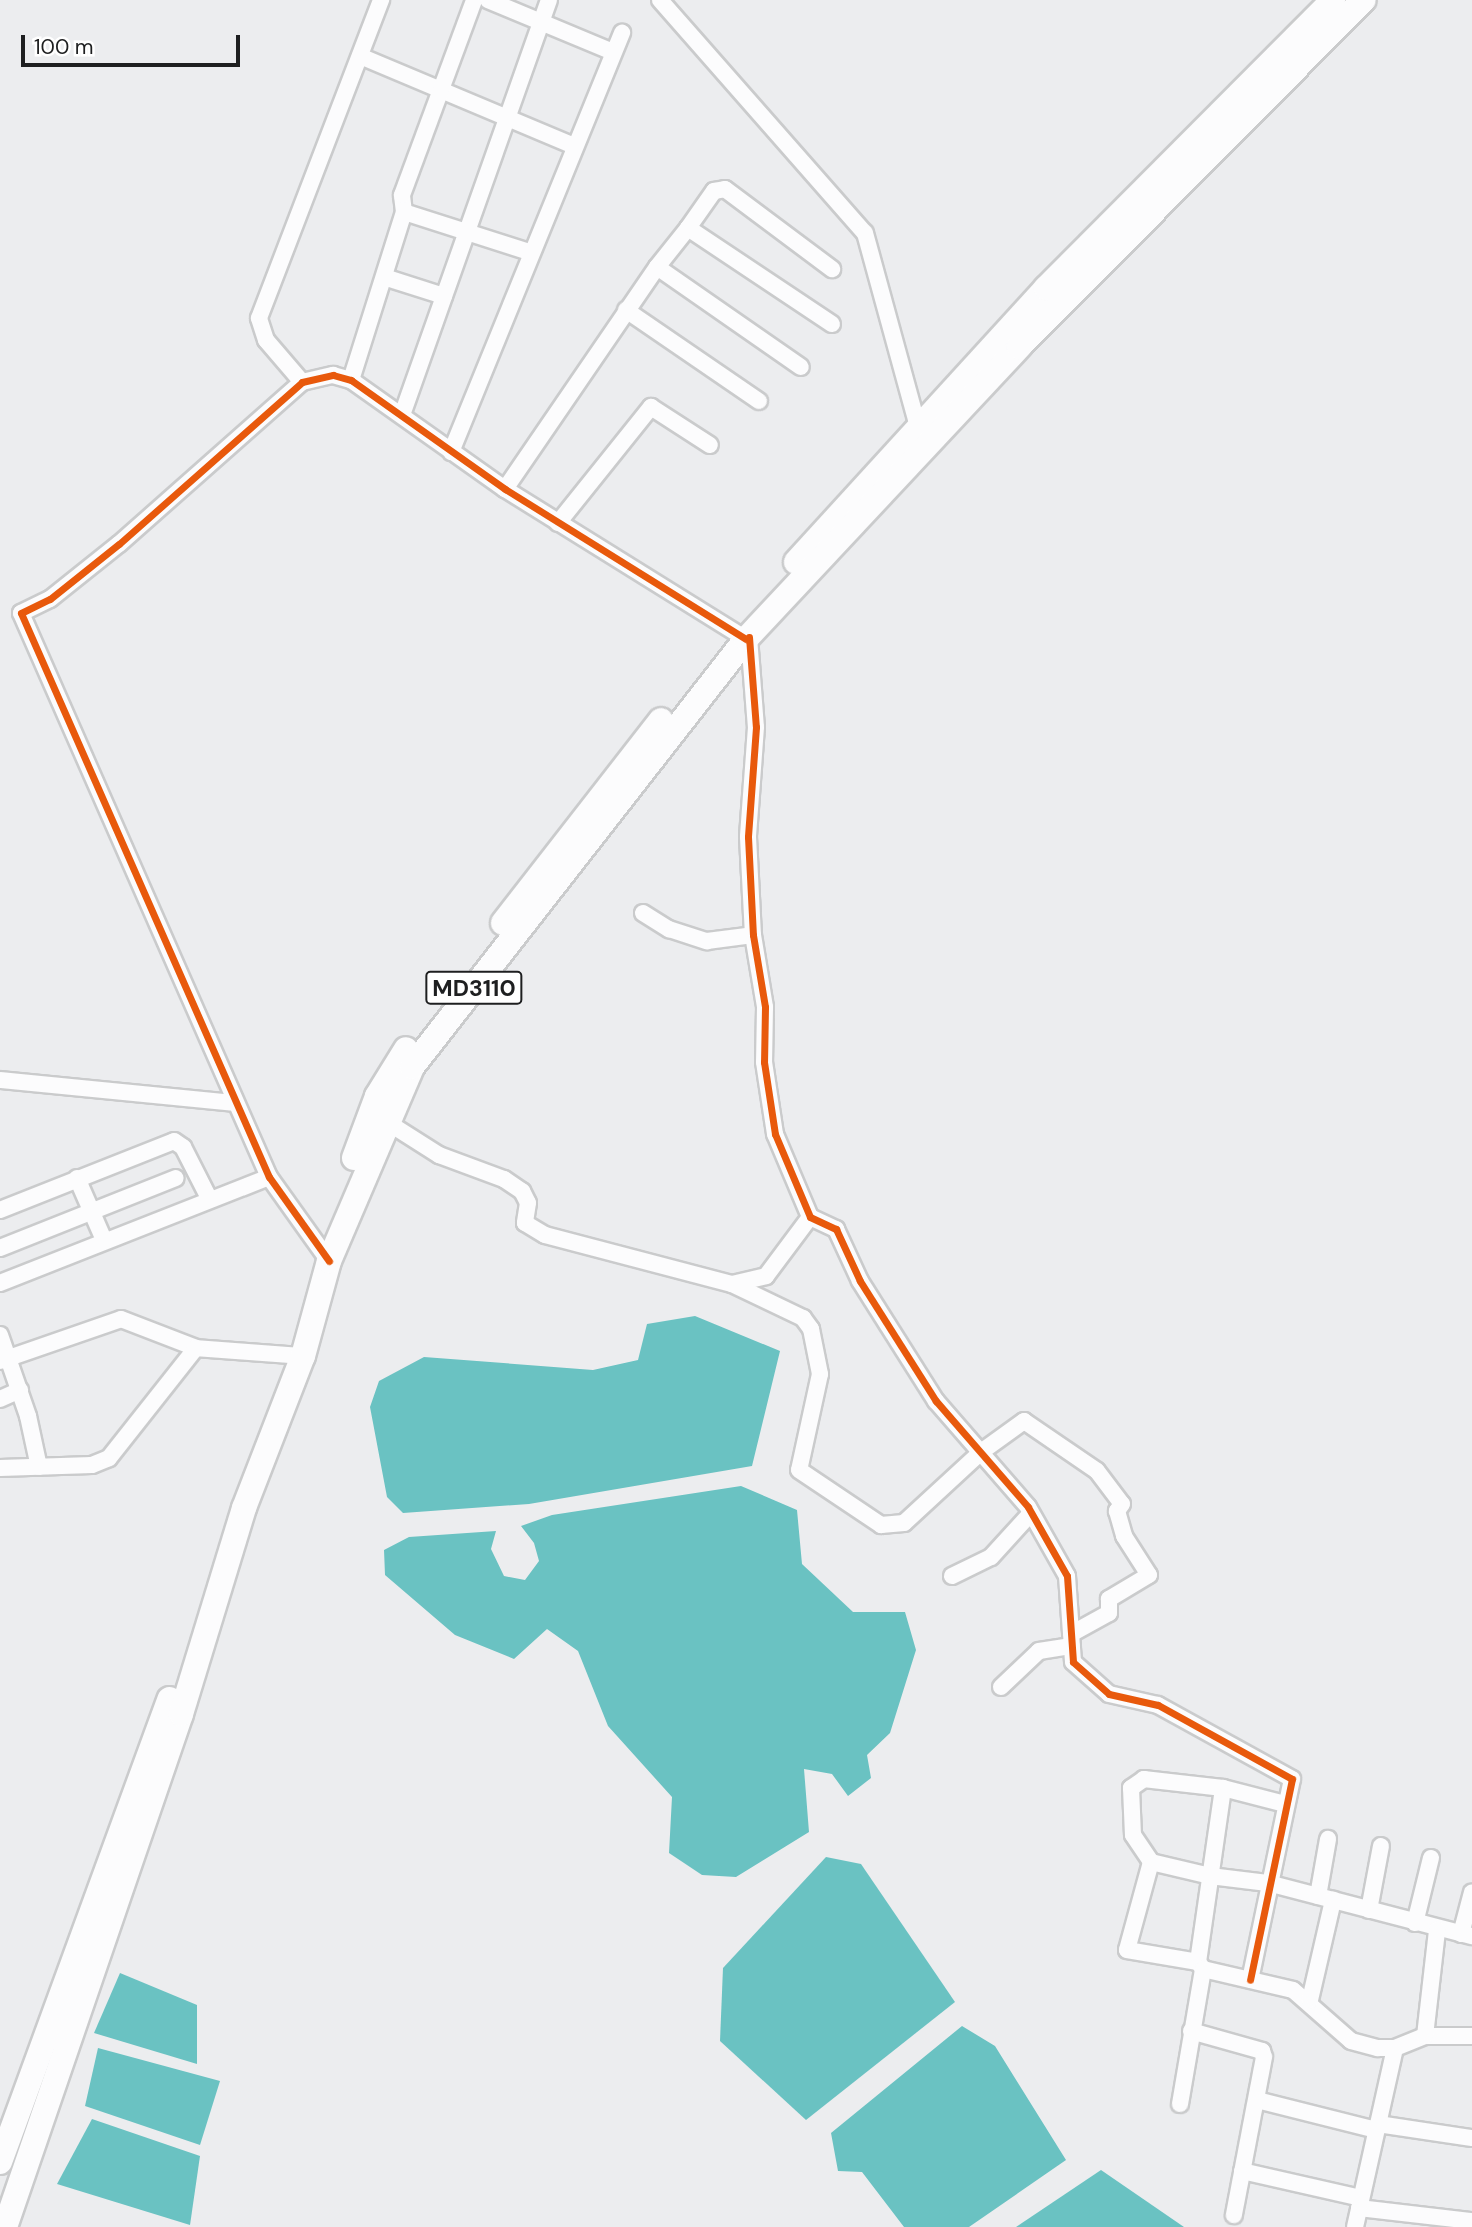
<!DOCTYPE html>
<html>
<head>
<meta charset="utf-8">
<style>
	body { margin:0 }
	#map { position:relative; width:1472px; height:2227px; overflow:hidden; background:#ecedef; font-family:"DM Sans",sans-serif }
	div>[style] { position:absolute }
	.water>* { inset:0; background:#6ac2c2 }
	.roads { filter:drop-shadow(2px 0 #cacbcc) drop-shadow(-2px 0 #cacbcc) drop-shadow(0 2px #cacbcc) drop-shadow(0 -2px #cacbcc) }
	.minor>* { height:16px; margin:-8px; padding:0 8px; transform-origin:8px; border-radius:8px; background:#fcfcfd }
	.primary>* { height:24px; margin:-12px; padding:0 12px; transform-origin:12px; border-radius:12px; background:#fcfcfd }
	.cycleway>* { height:7px; margin:-3.5px; padding:0 3.5px; transform-origin:3.5px; border-radius:3.5px; background:#e8590c }
	span { translate:-50% -50%; white-space:nowrap; text-align:center; line-height:1.15; -webkit-text-stroke:7px #fff; paint-order:stroke }
	.shield-label span { padding:2px 5px; background:#fff; border:2px solid; border-radius:5px; -webkit-text-stroke-width:0 }
	.shield-label { font-size:23px; color:#1e1f20; font-weight:700 }
	.scale { position:absolute; left:21px; top:35px; width:219px; height:32px; box-sizing:border-box; border:4px solid #1e1f20; border-top:0; padding-left:9px; font-size:21px; line-height:24px; white-space:nowrap; color:#1e1f20; -webkit-text-stroke:5px #fff; paint-order:stroke }
</style>
</head>
<body>
<div id="map">
	<div class="water">
		<i style="clip-path:polygon(695px 1316px,780px 1351px,752px 1466px,529px 1504px,403px 1513px,387px 1497px,370px 1407px,379px 1381px,424px 1357px,593px 1370px,638px 1360px,647px 1324px)"></i>
		<i style="clip-path:polygon(741px 1486px,797px 1510px,802px 1564px,853px 1612px,905px 1612px,916px 1650px,890px 1733px,867px 1755px,871px 1778px,848px 1796px,832px 1774px,804px 1769px,809px 1832px,736px 1877px,702px 1875px,669px 1853px,672px 1797px,608px 1726px,578px 1651px,547px 1629px,514px 1659px,455px 1635px,385px 1575px,384px 1550px,409px 1537px,496px 1531px,491px 1549px,504px 1576px,525px 1580px,539px 1561px,534px 1543px,521px 1526px,552px 1515px)"></i>
		<i style="clip-path:polygon(826px 1857px,861px 1864px,955px 2002px,806px 2120px,720px 2041px,723px 1968px)"></i>
		<i style="clip-path:polygon(120px 1973px,197px 2005px,197px 2064px,94px 2033px)"></i>
		<i style="clip-path:polygon(962px 2026px,995px 2046px,1066px 2160px,969px 2227px,904px 2227px,862px 2172px,838px 2171px,831px 2133px)"></i>
		<i style="clip-path:polygon(98px 2048px,220px 2081px,200px 2145px,85px 2106px)"></i>
		<i style="clip-path:polygon(92px 2119px,200px 2156px,190px 2225px,57px 2184px)"></i>
		<i style="clip-path:polygon(1101px 2170px,1184px 2227px,1016px 2227px)"></i>
	</div>
	<div class="roads">
		<div class="minor">
			<i style="left:488px;top:0;width:135px;rotate:22.6deg"></i>
			<i style="left:660px;top:0;width:310px;rotate:48.7deg"></i>
			<i style="left:865px;top:233px;width:201px;rotate:74.7deg"></i>
			<i style="left:360px;top:56px;width:232px;rotate:22.8deg"></i>
			<i style="left:404px;top:212px;width:131px;rotate:17.7deg"></i>
			<i style="left:688px;top:228px;width:45px;rotate:-54.9deg"></i>
			<i style="left:714px;top:191px;width:11px;rotate:-10deg"></i>
			<i style="left:725px;top:189px;width:134px;rotate:36.8deg"></i>
			<i style="left:657px;top:267px;width:50px;rotate:-51.5deg"></i>
			<i style="left:688px;top:228px;width:173px;rotate:33.7deg"></i>
			<i style="left:384px;top:277px;width:63px;rotate:17.6deg"></i>
			<i style="left:626px;top:310px;width:161px;rotate:34.4deg"></i>
			<i style="left:351px;top:380px;width:176px;rotate:-72.5deg"></i>
			<i style="left:404px;top:212px;width:17px;rotate:-97deg"></i>
			<i style="left:402px;top:195px;width:208px;rotate:-69.7deg"></i>
			<i style="left:302px;top:382px;width:55px;rotate:-130.6deg"></i>
			<i style="left:266px;top:340px;width:23px;rotate:-108deg"></i>
			<i style="left:259px;top:318px;width:341px;rotate:-69deg"></i>
			<i style="left:402px;top:415px;width:440px;rotate:-70.5deg"></i>
			<i style="left:451px;top:452px;width:453px;rotate:-67.8deg"></i>
			<i style="left:505px;top:489px;width:269px;rotate:-55.6deg"></i>
			<i style="left:657px;top:267px;width:175px;rotate:34.8deg"></i>
			<i style="left:558px;top:523px;width:149px;rotate:-51.3deg"></i>
			<i style="left:651px;top:407px;width:70px;rotate:32.8deg"></i>
			<i style="left:749px;top:637px;width:90px;rotate:85.6deg"></i>
			<i style="left:756px;top:727px;width:110px;rotate:94.2deg"></i>
			<i style="left:748px;top:837px;width:98px;rotate:87.1deg"></i>
			<i style="left:753px;top:935px;width:73px;rotate:80.5deg"></i>
			<i style="left:765px;top:1007px;width:55px;rotate:91deg"></i>
			<i style="left:764px;top:1062px;width:73px;rotate:81.3deg"></i>
			<i style="left:775px;top:1134px;width:90px;rotate:67.1deg"></i>
			<i style="left:810px;top:1217px;width:29px;rotate:25deg"></i>
			<i style="left:836px;top:1229px;width:57px;rotate:65.2deg"></i>
			<i style="left:860px;top:1281px;width:142px;rotate:57.7deg"></i>
			<i style="left:936px;top:1401px;width:140px;rotate:49deg"></i>
			<i style="left:1028px;top:1507px;width:79px;rotate:60.5deg"></i>
			<i style="left:1067px;top:1576px;width:86px;rotate:86deg"></i>
			<i style="left:1073px;top:1662px;width:48px;rotate:41.6deg"></i>
			<i style="left:1109px;top:1694px;width:50px;rotate:12.7deg"></i>
			<i style="left:1158px;top:1705px;width:153px;rotate:28.9deg"></i>
			<i style="left:1292px;top:1779px;width:205px;rotate:101.8deg"></i>
			<i style="left:643px;top:913px;width:31px;rotate:32deg"></i>
			<i style="left:669px;top:929px;width:40px;rotate:18deg"></i>
			<i style="left:707px;top:941px;width:46px;rotate:-7.4deg"></i>
			<i style="left:0;top:1080px;width:234px;rotate:5.6deg"></i>
			<i style="left:387px;top:1122px;width:62px;rotate:32.4deg"></i>
			<i style="left:439px;top:1155px;width:69px;rotate:20.3deg"></i>
			<i style="left:504px;top:1179px;width:22px;rotate:34deg"></i>
			<i style="left:522px;top:1191px;width:13px;rotate:63deg"></i>
			<i style="left:528px;top:1203px;width:20px;rotate:99deg"></i>
			<i style="left:525px;top:1223px;width:23px;rotate:31deg"></i>
			<i style="left:545px;top:1235px;width:193px;rotate:14.7deg"></i>
			<i style="left:732px;top:1284px;width:35px;rotate:-13deg"></i>
			<i style="left:766px;top:1276px;width:74px;rotate:-53.3deg"></i>
			<i style="left:77px;top:1178px;width:68px;rotate:66.5deg"></i>
			<i style="left:0;top:1210px;width:187px;rotate:-21.6deg"></i>
			<i style="left:174px;top:1141px;width:11px;rotate:34deg"></i>
			<i style="left:183px;top:1147px;width:59px;rotate:63deg"></i>
			<i style="left:0;top:1248px;width:189px;rotate:-21.7deg"></i>
			<i style="left:329px;top:1261px;width:103px;rotate:-125.5deg"></i>
			<i style="left:269px;top:1177px;width:616px;rotate:-113.74deg"></i>
			<i style="left:21px;top:613px;width:32px;rotate:-26deg"></i>
			<i style="left:50px;top:599px;width:88px;rotate:-38.6deg"></i>
			<i style="left:119px;top:544px;width:244px;rotate:-41.5deg"></i>
			<i style="left:302px;top:382px;width:32px;rotate:-13deg"></i>
			<i style="left:333px;top:375px;width:19px;rotate:16deg"></i>
			<i style="left:351px;top:380px;width:189px;rotate:35.3deg"></i>
			<i style="left:505px;top:489px;width:284px;rotate:31.9deg"></i>
			<i style="left:0;top:1283px;width:289px;rotate:-21.5deg"></i>
			<i style="left:732px;top:1284px;width:79px;rotate:25.6deg"></i>
			<i style="left:803px;top:1318px;width:14px;rotate:54deg"></i>
			<i style="left:811px;top:1329px;width:46px;rotate:78.7deg"></i>
			<i style="left:820px;top:1374px;width:98px;rotate:102.3deg"></i>
			<i style="left:799px;top:1470px;width:99px;rotate:33.9deg"></i>
			<i style="left:881px;top:1525px;width:23px;rotate:-5deg"></i>
			<i style="left:904px;top:1523px;width:105px;rotate:-42.7deg"></i>
			<i style="left:981px;top:1452px;width:53px;rotate:-35.8deg"></i>
			<i style="left:1024px;top:1421px;width:88px;rotate:34.4deg"></i>
			<i style="left:1097px;top:1471px;width:41px;rotate:52.9deg"></i>
			<i style="left:1122px;top:1504px;width:9px;rotate:126deg"></i>
			<i style="left:1117px;top:1511px;width:26px;rotate:74deg"></i>
			<i style="left:1124px;top:1536px;width:46px;rotate:57.3deg"></i>
			<i style="left:1149px;top:1575px;width:47px;rotate:149deg"></i>
			<i style="left:1109px;top:1599px;width:14px;rotate:90deg"></i>
			<i style="left:1109px;top:1613px;width:43px;rotate:151.1deg"></i>
			<i style="left:0;top:1335px;width:86px;rotate:70.9deg"></i>
			<i style="left:28px;top:1416px;width:52px;rotate:77.8deg"></i>
			<i style="left:0;top:1361px;width:128px;rotate:-19.1deg"></i>
			<i style="left:121px;top:1319px;width:80px;rotate:21.1deg"></i>
			<i style="left:196px;top:1348px;width:107px;rotate:4.3deg"></i>
			<i style="left:0;top:1399px;width:22px;rotate:-24deg"></i>
			<i style="left:0;top:1468px;width:92px;rotate:-1.9deg"></i>
			<i style="left:92px;top:1465px;width:18px;rotate:-22deg"></i>
			<i style="left:109px;top:1458px;width:140px;rotate:-51.7deg"></i>
			<i style="left:952px;top:1576px;width:43px;rotate:-26deg"></i>
			<i style="left:991px;top:1557px;width:59px;rotate:-47.7deg"></i>
			<i style="left:1001px;top:1687px;width:52px;rotate:-43.5deg"></i>
			<i style="left:1039px;top:1651px;width:33px;rotate:-9deg"></i>
			<i style="left:1285px;top:1804px;width:64px;rotate:-165.5deg"></i>
			<i style="left:1223px;top:1788px;width:80px;rotate:-173.5deg"></i>
			<i style="left:1144px;top:1779px;width:16px;rotate:145deg"></i>
			<i style="left:1131px;top:1788px;width:47px;rotate:87.6deg"></i>
			<i style="left:1133px;top:1835px;width:32px;rotate:56deg"></i>
			<i style="left:1151px;top:1862px;width:61px;rotate:13.3deg"></i>
			<i style="left:1210px;top:1876px;width:58px;rotate:6.9deg"></i>
			<i style="left:1268px;top:1883px;width:211px;rotate:14.6deg"></i>
			<i style="left:1151px;top:1862px;width:91px;rotate:105.3deg"></i>
			<i style="left:1127px;top:1950px;width:72px;rotate:9.6deg"></i>
			<i style="left:1198px;top:1962px;width:9px;rotate:54deg"></i>
			<i style="left:1203px;top:1969px;width:92px;rotate:13.1deg"></i>
			<i style="left:1293px;top:1990px;width:77px;rotate:41.3deg"></i>
			<i style="left:1351px;top:2041px;width:28px;rotate:15deg"></i>
			<i style="left:1378px;top:2048px;width:17px"></i>
			<i style="left:1395px;top:2048px;width:32px;rotate:-22deg"></i>
			<i style="left:1425px;top:2036px;width:47px"></i>
			<i style="left:1318px;top:1896px;width:58px;rotate:-80deg"></i>
			<i style="left:1369px;top:1910px;width:65px;rotate:-79.4deg"></i>
			<i style="left:1415px;top:1923px;width:67px;rotate:-76.2deg"></i>
			<i style="left:1461px;top:1934px;width:43px;rotate:-75.3deg"></i>
			<i style="left:1198px;top:1962px;width:176px;rotate:-81.8deg"></i>
			<i style="left:1310px;top:2000px;width:103px;rotate:-77deg"></i>
			<i style="left:1191px;top:2031px;width:74px;rotate:15.7deg"></i>
			<i style="left:1262px;top:2051px;width:6px;rotate:72deg"></i>
			<i style="left:1264px;top:2057px;width:161px;rotate:100.8deg"></i>
			<i style="left:1425px;top:2036px;width:107px;rotate:-83.5deg"></i>
			<i style="left:1257px;top:2100px;width:123px;rotate:14.1deg"></i>
			<i style="left:1180px;top:2104px;width:137px;rotate:-80.3deg"></i>
			<i style="left:1378px;top:2124px;width:95px;rotate:8.5deg"></i>
			<i style="left:1242px;top:2171px;width:122px;rotate:12.8deg"></i>
			<i style="left:1359px;top:2208px;width:114px;rotate:6.6deg"></i>
			<i style="left:1355px;top:2227px;width:183px;rotate:-77.4deg"></i>
		</div>
		<div class="primary">
			<i style="left:796px;top:562px;width:371px;rotate:-47.6deg"></i>
			<i style="left:1046px;top:288px;width:407px;rotate:-45.1deg"></i>
			<i style="left:503px;top:923px;width:257px;rotate:-52.1deg"></i>
			<i style="left:354px;top:1158px;width:66px;rotate:-69.6deg"></i>
			<i style="left:377px;top:1096px;width:55px;rotate:-58.3deg"></i>
			<i style="left:0;top:2162px;width:493px;rotate:-69.9deg"></i>
			<i style="left:5px;top:2227px;width:542px;rotate:-71.06deg"></i>
			<i style="left:181px;top:1714px;width:215px;rotate:-73deg"></i>
			<i style="left:244px;top:1508px;width:163px;rotate:-68.8deg"></i>
			<i style="left:303px;top:1356px;width:98px;rotate:-74.7deg"></i>
			<i style="left:329px;top:1261px;width:211px;rotate:-66.8deg"></i>
			<i style="left:412px;top:1067px;width:543px;rotate:-52.03deg"></i>
			<i style="left:746px;top:639px;width:400px;rotate:-46.9deg"></i>
			<i style="left:1019px;top:347px;width:489px;rotate:-45.2deg"></i>
		</div>
	</div>
	<div class="cycleway">
		<i style="left:749px;top:637px;width:90px;rotate:85.6deg"></i>
		<i style="left:756px;top:727px;width:110px;rotate:94.2deg"></i>
		<i style="left:748px;top:837px;width:98px;rotate:87.1deg"></i>
		<i style="left:753px;top:935px;width:73px;rotate:80.5deg"></i>
		<i style="left:765px;top:1007px;width:55px;rotate:91deg"></i>
		<i style="left:764px;top:1062px;width:73px;rotate:81.3deg"></i>
		<i style="left:775px;top:1134px;width:90px;rotate:67.1deg"></i>
		<i style="left:810px;top:1217px;width:29px;rotate:25deg"></i>
		<i style="left:836px;top:1229px;width:57px;rotate:65.2deg"></i>
		<i style="left:860px;top:1281px;width:142px;rotate:57.7deg"></i>
		<i style="left:936px;top:1401px;width:140px;rotate:49deg"></i>
		<i style="left:1028px;top:1507px;width:79px;rotate:60.5deg"></i>
		<i style="left:1067px;top:1576px;width:86px;rotate:86deg"></i>
		<i style="left:1073px;top:1662px;width:48px;rotate:41.6deg"></i>
		<i style="left:1109px;top:1694px;width:50px;rotate:12.7deg"></i>
		<i style="left:1158px;top:1705px;width:153px;rotate:28.9deg"></i>
		<i style="left:1292px;top:1779px;width:205px;rotate:101.8deg"></i>
		<i style="left:329px;top:1261px;width:103px;rotate:-125.5deg"></i>
		<i style="left:269px;top:1177px;width:616px;rotate:-113.74deg"></i>
		<i style="left:21px;top:613px;width:32px;rotate:-26deg"></i>
		<i style="left:50px;top:599px;width:88px;rotate:-38.6deg"></i>
		<i style="left:119px;top:544px;width:244px;rotate:-41.5deg"></i>
		<i style="left:302px;top:382px;width:32px;rotate:-13deg"></i>
		<i style="left:333px;top:375px;width:19px;rotate:16deg"></i>
		<i style="left:351px;top:380px;width:189px;rotate:35.3deg"></i>
		<i style="left:505px;top:489px;width:284px;rotate:31.9deg"></i>
	</div>
	<div class="shield-label">
		<span style="left:474px;top:988px">MD3110</span>
	</div>
	<div class="scale">100 m</div>
</div>
</body>
</html>
